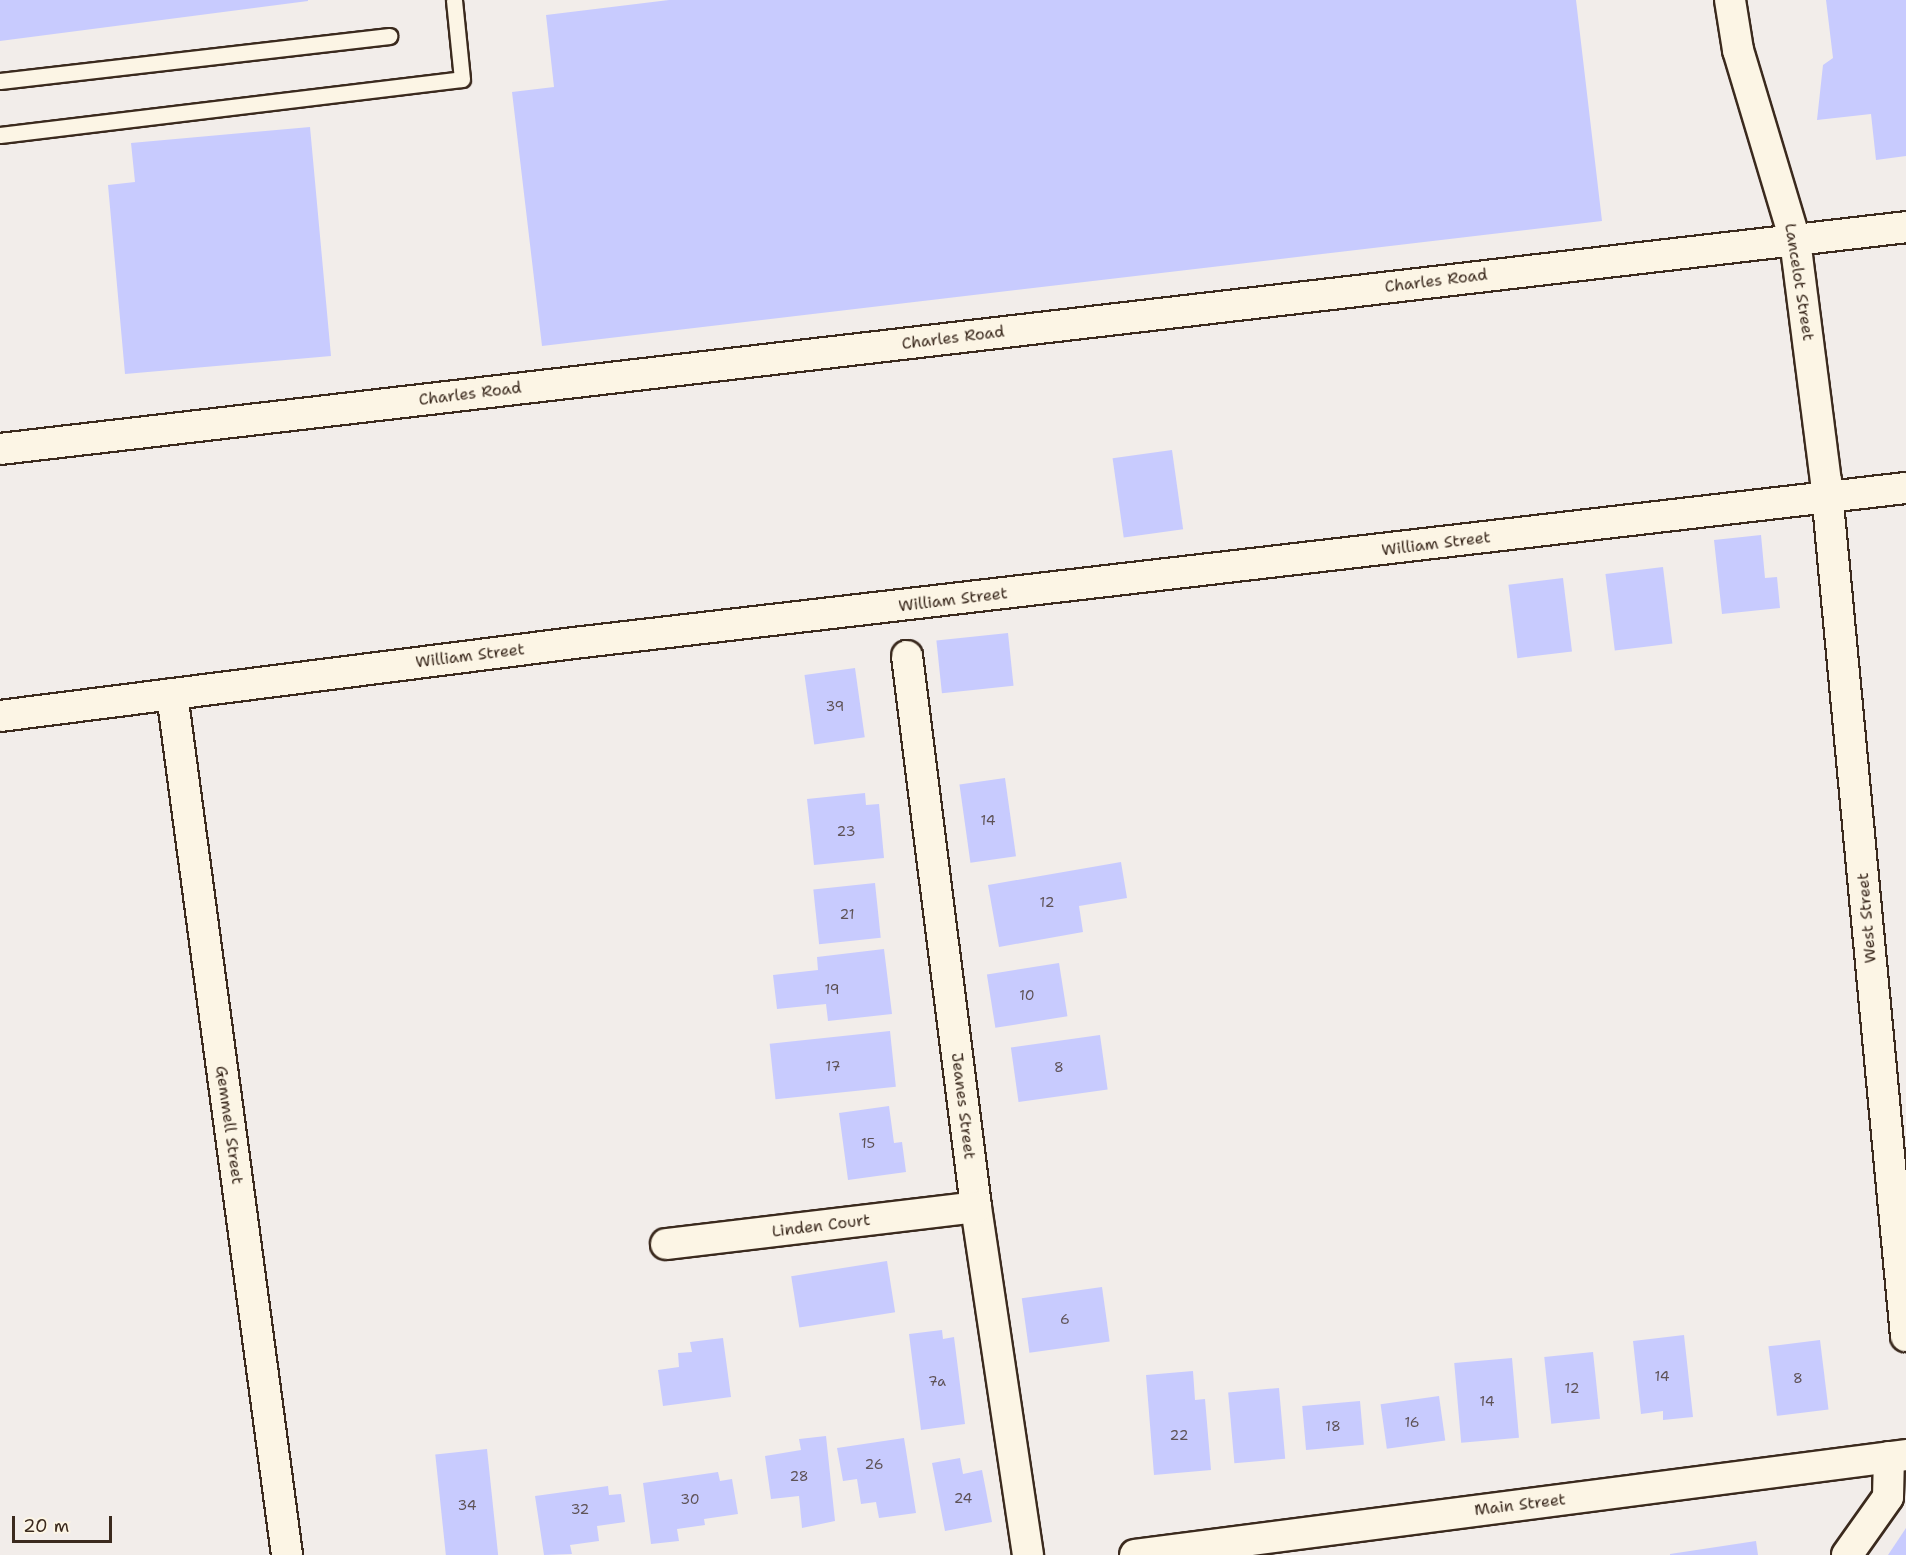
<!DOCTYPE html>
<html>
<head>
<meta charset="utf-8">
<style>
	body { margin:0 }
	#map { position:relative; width:1906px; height:1555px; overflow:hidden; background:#f2edea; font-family:"Shantell Sans",sans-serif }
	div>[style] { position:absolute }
	.building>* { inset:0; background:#c8cbfe; transform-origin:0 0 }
	.roads { filter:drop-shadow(2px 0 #3b2a1e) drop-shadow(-2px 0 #3b2a1e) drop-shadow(0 2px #3b2a1e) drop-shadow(0 -2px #3b2a1e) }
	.lane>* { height:15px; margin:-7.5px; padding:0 7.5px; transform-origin:7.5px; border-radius:7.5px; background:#fcf5e5 }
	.street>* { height:30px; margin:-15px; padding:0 15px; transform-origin:15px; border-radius:15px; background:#fcf5e5 }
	span { translate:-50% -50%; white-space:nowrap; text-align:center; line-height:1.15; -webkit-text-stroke:5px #fcf5e5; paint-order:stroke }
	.number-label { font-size:14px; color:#5e5256 }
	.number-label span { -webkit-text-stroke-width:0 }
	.street-label { font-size:16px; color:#3b2a1e }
	.scale { position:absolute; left:12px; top:1516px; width:100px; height:27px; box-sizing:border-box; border:3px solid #3b2a1e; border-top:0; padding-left:8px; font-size:18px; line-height:21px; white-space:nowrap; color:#3b2a1e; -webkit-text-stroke:4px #fcf5e5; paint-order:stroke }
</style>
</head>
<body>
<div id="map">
	<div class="building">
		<i style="clip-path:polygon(0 0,308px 0,308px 1px,0 41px)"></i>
		<i style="clip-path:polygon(669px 0,1576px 0,1602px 221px,542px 346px,512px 92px,554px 87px,546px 15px)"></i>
		<i style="clip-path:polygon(1826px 0,1906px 0,1906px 156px,1876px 160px,1871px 114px,1817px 120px,1823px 65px,1833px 58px)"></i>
		<i style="clip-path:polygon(310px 127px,331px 356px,125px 374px,108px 185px,135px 182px,131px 143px)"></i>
		<i style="left:1172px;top:450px;width:80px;height:60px;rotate:82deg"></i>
		<i style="clip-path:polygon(1761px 535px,1765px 578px,1777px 577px,1780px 608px,1722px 614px,1714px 540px)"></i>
		<i style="left:1663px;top:567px;width:77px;height:58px;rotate:83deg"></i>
		<i style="left:1563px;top:578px;width:74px;height:55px;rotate:83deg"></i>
		<i style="left:1008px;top:633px;width:53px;height:72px;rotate:84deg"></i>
		<i style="left:855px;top:668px;width:70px;height:51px;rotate:82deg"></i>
		<i style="left:1005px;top:778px;width:79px;height:46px;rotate:82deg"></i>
		<i style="clip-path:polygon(865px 793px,866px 805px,879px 804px,884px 858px,814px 865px,807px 799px)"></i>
		<i style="clip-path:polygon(1121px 862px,1127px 898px,1079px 906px,1083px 932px,999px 947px,988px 885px)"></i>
		<i style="left:875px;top:883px;width:55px;height:62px;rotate:84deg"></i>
		<i style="clip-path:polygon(884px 949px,892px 1014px,828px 1021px,826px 1004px,777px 1009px,773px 975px,818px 970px,817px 957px)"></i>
		<i style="left:1059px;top:963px;width:54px;height:73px;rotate:81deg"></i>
		<i style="left:890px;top:1031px;width:56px;height:121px;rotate:84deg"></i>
		<i style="left:1100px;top:1035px;width:55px;height:90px;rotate:82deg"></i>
		<i style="clip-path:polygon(889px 1106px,894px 1143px,902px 1142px,906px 1172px,848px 1180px,839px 1113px)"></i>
		<i style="left:887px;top:1261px;width:52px;height:97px;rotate:81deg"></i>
		<i style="left:1102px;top:1287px;width:55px;height:81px;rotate:82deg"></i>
		<i style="clip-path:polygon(942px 1330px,943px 1339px,954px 1337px,965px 1424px,921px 1430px,909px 1334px)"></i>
		<i style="clip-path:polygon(1684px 1335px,1693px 1417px,1663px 1420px,1663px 1411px,1641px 1414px,1633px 1341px)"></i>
		<i style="clip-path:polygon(723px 1338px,731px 1397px,663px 1406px,658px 1370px,679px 1367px,678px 1353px,692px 1352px,690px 1342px)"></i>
		<i style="left:1820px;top:1340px;width:70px;height:52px;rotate:83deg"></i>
		<i style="left:1593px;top:1352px;width:67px;height:49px;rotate:84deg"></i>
		<i style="left:1512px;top:1358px;width:80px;height:58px;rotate:85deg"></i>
		<i style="clip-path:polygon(1193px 1371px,1195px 1400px,1205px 1399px,1211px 1470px,1154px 1475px,1146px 1375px)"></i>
		<i style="left:1279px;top:1388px;width:71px;height:51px;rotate:85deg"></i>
		<i style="left:1439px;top:1396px;width:45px;height:59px;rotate:82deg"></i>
		<i style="left:1360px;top:1401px;width:44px;height:58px;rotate:85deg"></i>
		<i style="clip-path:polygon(826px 1436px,835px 1521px,802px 1528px,799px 1496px,771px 1499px,765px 1456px,801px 1450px,799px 1439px)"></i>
		<i style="clip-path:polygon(904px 1438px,916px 1513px,879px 1518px,876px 1502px,861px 1504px,857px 1479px,843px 1481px,837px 1448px)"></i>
		<i style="left:487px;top:1449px;width:107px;height:52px;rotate:84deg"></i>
		<i style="clip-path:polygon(960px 1458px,963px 1474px,982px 1470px,992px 1522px,945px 1531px,932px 1463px)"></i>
		<i style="clip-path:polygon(718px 1472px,720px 1481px,732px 1479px,738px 1514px,704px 1519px,705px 1525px,677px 1529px,679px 1541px,651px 1544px,643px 1483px)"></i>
		<i style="clip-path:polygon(608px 1486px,609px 1495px,621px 1494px,625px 1522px,597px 1526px,599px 1541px,570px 1545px,572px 1554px,544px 1555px,535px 1496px)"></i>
		<i style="clip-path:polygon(1906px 1528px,1906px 1555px,1888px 1555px)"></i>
		<i style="clip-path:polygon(1756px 1541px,1758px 1555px,1670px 1555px,1670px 1554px)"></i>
	</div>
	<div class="roads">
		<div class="lane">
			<i style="left:0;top:81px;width:392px;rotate:-6.6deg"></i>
			<i style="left:0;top:135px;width:465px;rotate:-6.9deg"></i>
			<i style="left:462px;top:79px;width:79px;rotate:-95.8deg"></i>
		</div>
		<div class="street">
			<i style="left:1730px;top:0;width:51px;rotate:80.9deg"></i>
			<i style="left:1738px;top:50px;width:198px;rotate:73.3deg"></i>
			<i style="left:1795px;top:240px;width:244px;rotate:82.7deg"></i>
			<i style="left:1826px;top:482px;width:858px;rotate:84.65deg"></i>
			<i style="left:0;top:449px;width:1919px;rotate:-6.64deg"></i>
			<i style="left:907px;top:656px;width:555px;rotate:82.86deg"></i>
			<i style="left:976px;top:1207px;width:352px;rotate:81.5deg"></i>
			<i style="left:172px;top:694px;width:869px;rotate:82.39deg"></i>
			<i style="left:0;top:716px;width:579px;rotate:-7.25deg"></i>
			<i style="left:574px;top:643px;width:1341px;rotate:-6.64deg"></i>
			<i style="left:666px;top:1244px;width:312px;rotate:-6.8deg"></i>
			<i style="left:1135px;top:1555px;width:777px;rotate:-7.39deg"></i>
			<i style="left:1847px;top:1555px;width:71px;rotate:-54.7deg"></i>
			<i style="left:1888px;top:1497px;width:40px;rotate:-88.6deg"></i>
		</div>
	</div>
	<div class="number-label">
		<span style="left:835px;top:706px">39</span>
		<span style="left:988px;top:820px">14</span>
		<span style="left:846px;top:831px">23</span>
		<span style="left:1047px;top:902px">12</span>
		<span style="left:847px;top:914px">21</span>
		<span style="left:832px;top:989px">19</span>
		<span style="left:1027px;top:995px">10</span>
		<span style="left:833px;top:1066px">17</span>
		<span style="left:1059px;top:1067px">8</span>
		<span style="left:868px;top:1143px">15</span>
		<span style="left:1065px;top:1319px">6</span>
		<span style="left:1662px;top:1376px">14</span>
		<span style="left:1798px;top:1378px">8</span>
		<span style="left:937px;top:1381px">7a</span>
		<span style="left:1572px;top:1388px">12</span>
		<span style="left:1487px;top:1401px">14</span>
		<span style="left:1412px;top:1422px">16</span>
		<span style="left:1333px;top:1426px">18</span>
		<span style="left:1179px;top:1435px">22</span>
		<span style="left:874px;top:1464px">26</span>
		<span style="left:799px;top:1476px">28</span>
		<span style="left:963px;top:1498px">24</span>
		<span style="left:690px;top:1499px">30</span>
		<span style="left:467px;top:1505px">34</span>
		<span style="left:580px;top:1509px">32</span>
	</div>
	<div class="street-label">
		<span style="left:1436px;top:281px;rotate:-7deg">Charles Road</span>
		<span style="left:1799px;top:282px;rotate:81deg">Lancelot Street</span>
		<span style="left:953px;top:338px;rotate:-7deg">Charles Road</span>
		<span style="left:470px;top:394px;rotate:-7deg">Charles Road</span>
		<span style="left:1436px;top:544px;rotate:-7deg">William Street</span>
		<span style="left:953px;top:600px;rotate:-7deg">William Street</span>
		<span style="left:470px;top:656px;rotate:-7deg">William Street</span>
		<span style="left:1867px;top:918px;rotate:-95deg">West Street</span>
		<span style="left:963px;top:1106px;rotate:83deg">Jeanes Street</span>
		<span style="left:229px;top:1125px;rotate:82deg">Gemmell Street</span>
		<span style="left:821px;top:1226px;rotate:-7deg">Linden Court</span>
		<span style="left:1520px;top:1505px;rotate:-7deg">Main Street</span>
	</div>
	<div class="scale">20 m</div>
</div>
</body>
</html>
